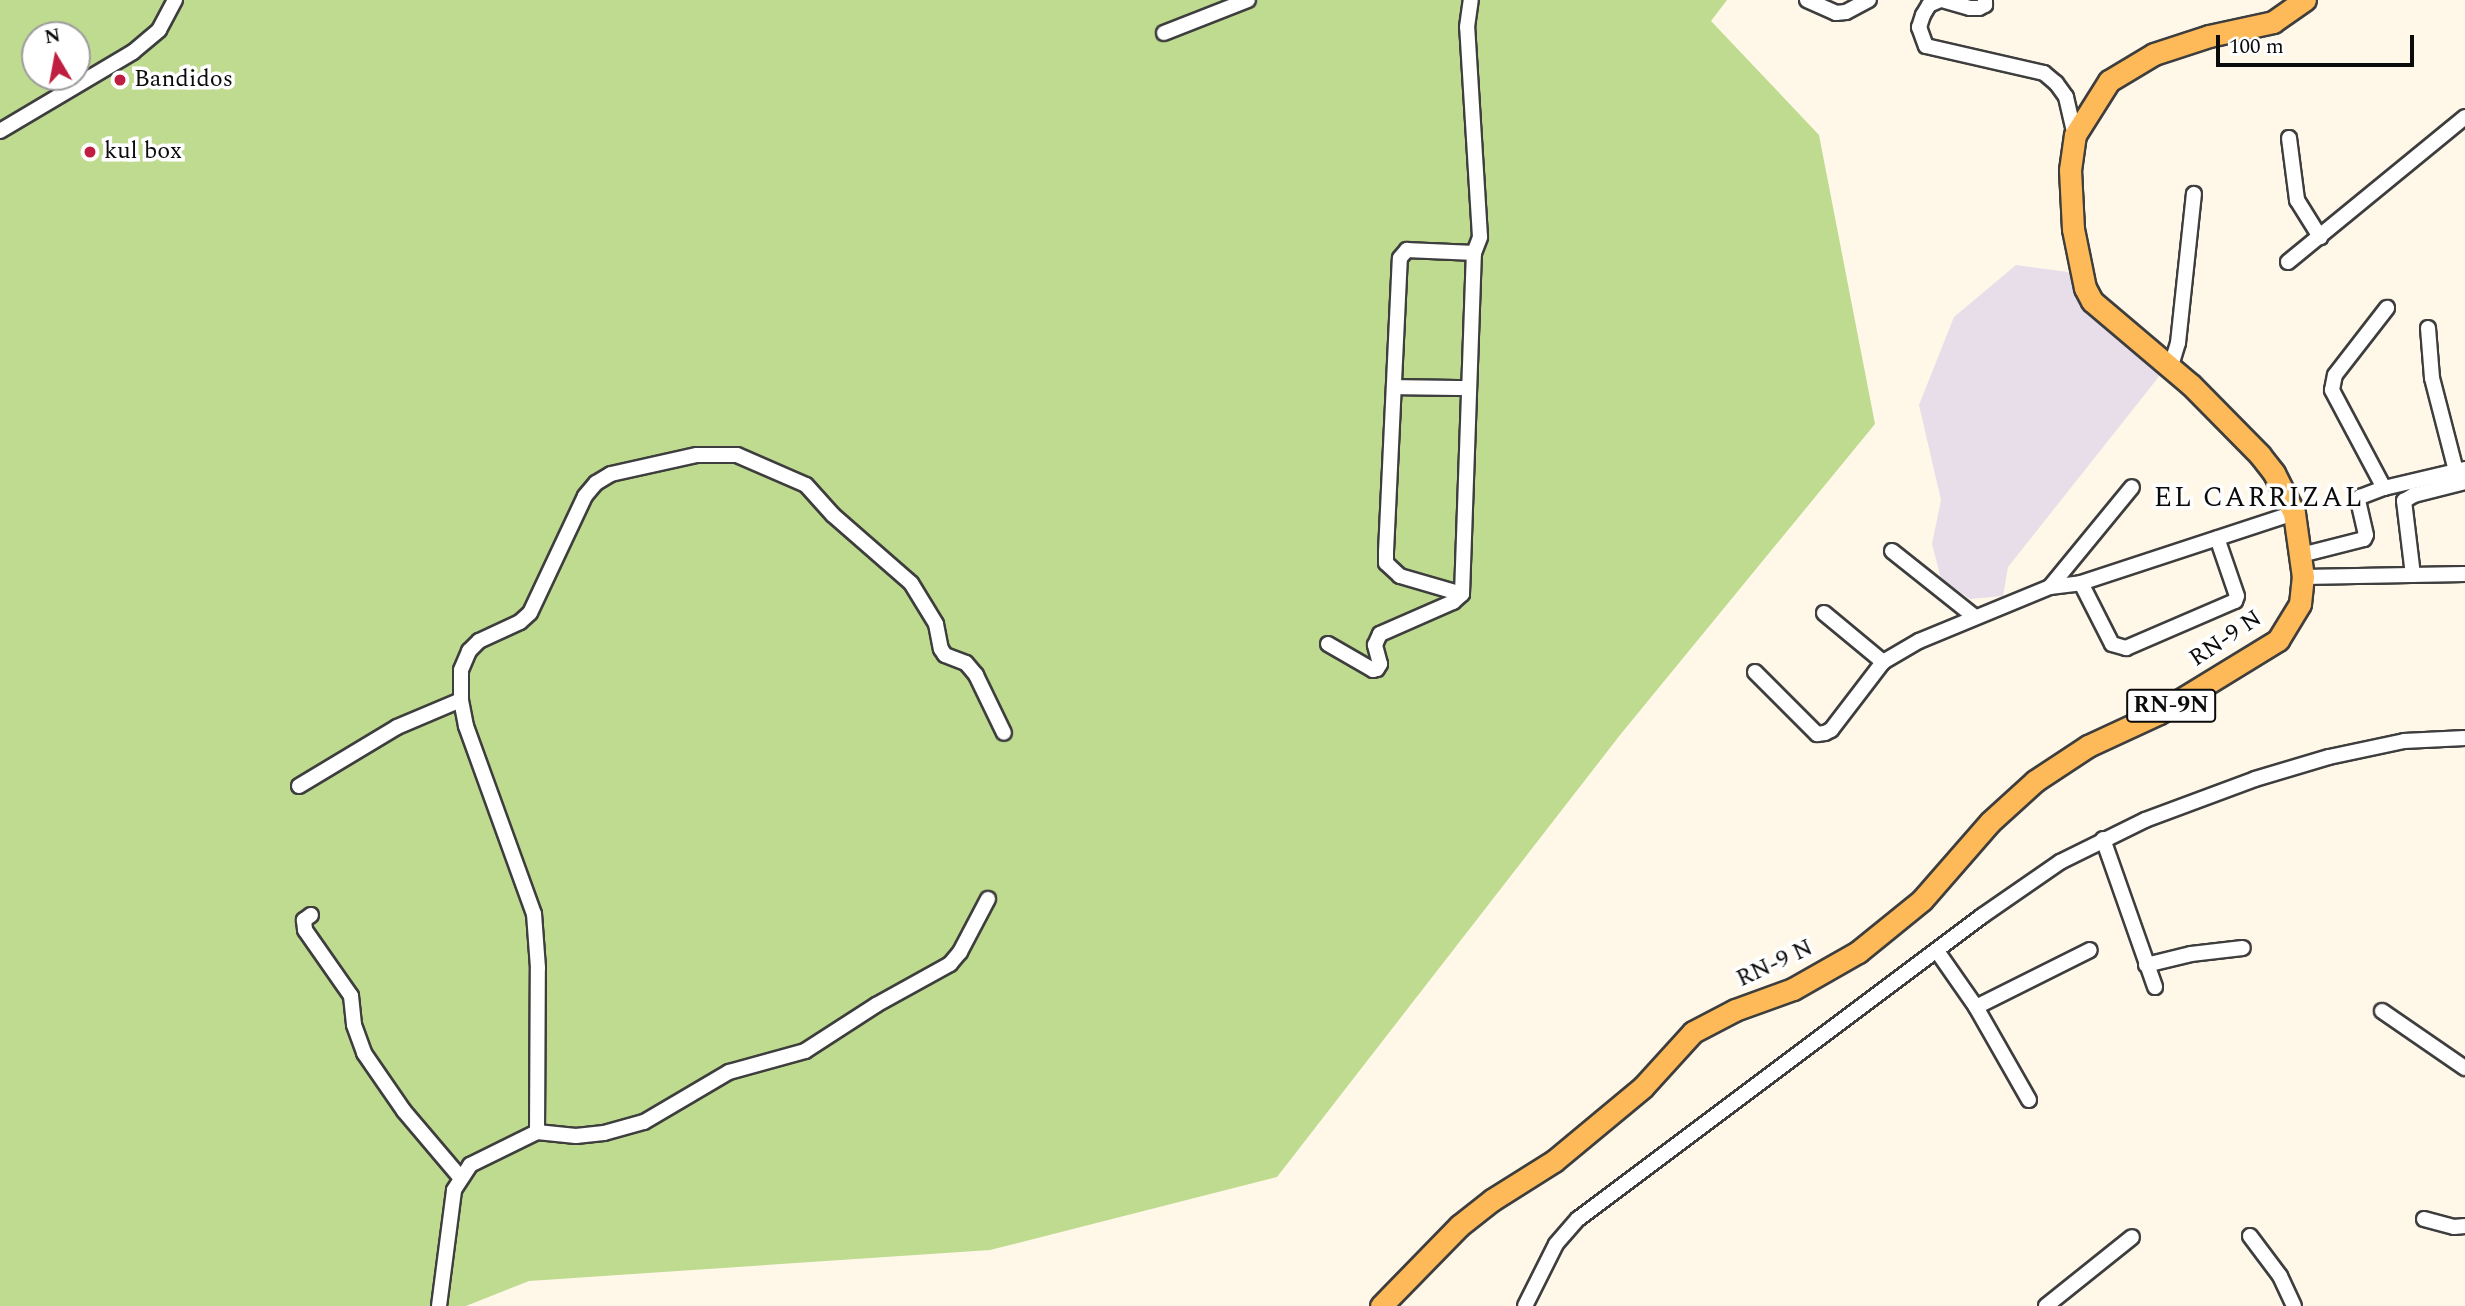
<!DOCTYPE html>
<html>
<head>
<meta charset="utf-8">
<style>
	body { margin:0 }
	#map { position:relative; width:2465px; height:1306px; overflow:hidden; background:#fff7e8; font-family:Spectral,serif }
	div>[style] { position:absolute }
	.industrial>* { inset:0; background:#e7deea }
	.forest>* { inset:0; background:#bedb90 }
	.roads { filter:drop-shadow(2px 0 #3e3e3e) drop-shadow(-2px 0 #3e3e3e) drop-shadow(0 2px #3e3e3e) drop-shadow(0 -2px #3e3e3e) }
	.minor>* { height:14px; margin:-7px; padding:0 7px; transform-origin:7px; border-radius:7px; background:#fff }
	.primary>* { height:21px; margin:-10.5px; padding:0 10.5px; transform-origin:10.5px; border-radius:10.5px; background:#feba59 }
	.dots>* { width:19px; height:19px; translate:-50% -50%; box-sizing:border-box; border:4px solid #fff; border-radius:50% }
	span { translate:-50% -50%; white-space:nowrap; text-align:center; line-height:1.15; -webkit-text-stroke:7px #fff; paint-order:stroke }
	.shield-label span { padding:2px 5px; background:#fff; border:2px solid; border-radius:5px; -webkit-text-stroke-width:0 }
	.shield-label { font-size:23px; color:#0b0b0b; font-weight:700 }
	.poi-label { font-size:24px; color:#0b0b0b }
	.left { translate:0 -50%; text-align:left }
	.street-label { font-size:24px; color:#0b0b0b }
	.quarter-label { font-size:28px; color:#0b0b0b; letter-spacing:2px }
	.north { position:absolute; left:21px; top:21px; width:70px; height:70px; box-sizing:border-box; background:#fff; border:2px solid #9d9d9d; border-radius:50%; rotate:350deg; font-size:19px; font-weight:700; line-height:28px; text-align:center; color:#0b0b0b }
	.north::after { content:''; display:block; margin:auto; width:24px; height:32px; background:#bf1e41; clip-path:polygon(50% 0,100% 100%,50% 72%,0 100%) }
	.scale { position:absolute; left:2216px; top:35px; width:198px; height:32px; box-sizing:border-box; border:4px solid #0b0b0b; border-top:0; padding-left:9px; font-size:21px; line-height:24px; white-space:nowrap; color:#0b0b0b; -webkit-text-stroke:5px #fff; paint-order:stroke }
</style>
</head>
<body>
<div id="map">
	<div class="industrial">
		<i style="clip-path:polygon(2016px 265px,2068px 272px,2084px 298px,2161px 374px,2008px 567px,2003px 596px,1970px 599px,1941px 579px,1932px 544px,1941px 500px,1919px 405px,1954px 317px)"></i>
	</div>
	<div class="forest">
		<i style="clip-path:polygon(evenodd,0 0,1727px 0,1711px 21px,1819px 135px,1875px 424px,1620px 735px,1277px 1177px,990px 1250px,529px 1281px,466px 1306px,0 1306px,0 0,35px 35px,77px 35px,77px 77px,35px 77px,35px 35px)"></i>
	</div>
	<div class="roads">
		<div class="minor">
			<i style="left:1807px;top:0;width:32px;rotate:24deg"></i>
			<i style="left:1836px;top:13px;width:10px;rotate:-6deg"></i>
			<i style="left:1846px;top:12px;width:26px;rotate:-28deg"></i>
			<i style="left:1940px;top:0;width:12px;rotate:156deg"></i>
			<i style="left:1929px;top:5px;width:12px;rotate:121deg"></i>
			<i style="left:1923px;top:15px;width:13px;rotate:108deg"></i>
			<i style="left:1919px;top:27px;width:20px;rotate:70deg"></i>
			<i style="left:1926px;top:46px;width:121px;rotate:12.9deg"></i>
			<i style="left:2044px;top:73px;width:16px;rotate:40deg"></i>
			<i style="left:2056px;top:83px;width:17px;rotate:54deg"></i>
			<i style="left:2066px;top:97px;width:39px;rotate:77deg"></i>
			<i style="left:1942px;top:0;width:29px;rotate:16deg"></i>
			<i style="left:1970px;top:8px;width:9px"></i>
			<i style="left:1979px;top:8px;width:7px;rotate:-27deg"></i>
			<i style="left:1985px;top:5px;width:5px;rotate:-90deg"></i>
			<i style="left:1164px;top:33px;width:90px;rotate:-21.4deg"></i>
			<i style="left:0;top:131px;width:155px;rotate:-30.7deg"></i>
			<i style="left:133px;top:52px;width:34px;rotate:-40deg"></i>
			<i style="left:159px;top:30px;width:34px;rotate:-62deg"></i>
			<i style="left:2289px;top:138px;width:63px;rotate:82.6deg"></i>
			<i style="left:2297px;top:200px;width:44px;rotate:58.1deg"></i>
			<i style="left:2288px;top:262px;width:229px;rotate:-39.3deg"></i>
			<i style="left:2428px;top:328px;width:50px;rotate:85.4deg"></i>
			<i style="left:2432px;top:378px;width:96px;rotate:75.5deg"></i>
			<i style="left:2170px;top:369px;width:27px;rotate:-73deg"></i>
			<i style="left:2178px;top:343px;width:150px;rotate:-83.9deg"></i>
			<i style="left:1394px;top:387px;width:74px;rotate:0.8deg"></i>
			<i style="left:2384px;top:488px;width:111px;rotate:-118deg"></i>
			<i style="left:2332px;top:390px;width:15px;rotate:-79deg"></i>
			<i style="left:2335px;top:375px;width:85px;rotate:-52.2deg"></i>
			<i style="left:1892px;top:551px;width:106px;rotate:38.5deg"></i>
			<i style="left:2301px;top:555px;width:65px;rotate:-14.3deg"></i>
			<i style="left:2364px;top:539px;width:4px;rotate:-63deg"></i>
			<i style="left:2366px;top:535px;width:36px;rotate:-103deg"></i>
			<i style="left:2358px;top:500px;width:4px;rotate:-56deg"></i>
			<i style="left:2360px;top:497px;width:26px;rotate:-21deg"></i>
			<i style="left:2384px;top:488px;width:83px;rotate:-13.2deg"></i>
			<i style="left:2413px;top:575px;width:75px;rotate:-96.9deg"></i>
			<i style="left:2404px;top:501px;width:12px;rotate:-31deg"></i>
			<i style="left:2414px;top:495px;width:53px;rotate:-14.3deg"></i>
			<i style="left:2303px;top:577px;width:162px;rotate:-1.1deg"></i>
			<i style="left:2081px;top:583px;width:68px;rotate:63.1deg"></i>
			<i style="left:2112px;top:644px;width:15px;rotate:16deg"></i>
			<i style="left:2126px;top:648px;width:119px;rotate:-23.3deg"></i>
			<i style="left:2235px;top:601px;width:5px;rotate:-68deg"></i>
			<i style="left:2237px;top:596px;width:61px;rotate:-109deg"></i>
			<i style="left:2050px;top:587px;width:129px;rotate:-50.6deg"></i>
			<i style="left:1462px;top:594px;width:65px;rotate:-163.8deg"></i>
			<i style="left:1400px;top:576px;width:19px;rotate:-137deg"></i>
			<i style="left:1386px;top:563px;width:11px;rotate:-90deg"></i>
			<i style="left:1386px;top:552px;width:294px;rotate:-87.3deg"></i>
			<i style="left:1400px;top:258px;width:11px;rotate:-49deg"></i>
			<i style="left:1407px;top:250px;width:67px;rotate:2.6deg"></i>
			<i style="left:1824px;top:613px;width:77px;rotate:39.7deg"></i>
			<i style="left:1328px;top:644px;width:52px;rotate:30deg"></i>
			<i style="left:1373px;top:670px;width:4px;rotate:-14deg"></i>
			<i style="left:1377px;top:669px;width:6px;rotate:-59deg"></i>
			<i style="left:1380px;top:664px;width:20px;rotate:-105deg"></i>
			<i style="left:1375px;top:645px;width:12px;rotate:-66deg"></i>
			<i style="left:1380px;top:634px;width:80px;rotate:-23.7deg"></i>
			<i style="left:1453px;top:602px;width:12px;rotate:-42deg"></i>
			<i style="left:1462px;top:594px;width:341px;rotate:-88deg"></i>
			<i style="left:1474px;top:253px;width:17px;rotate:-69deg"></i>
			<i style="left:1480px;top:237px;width:210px;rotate:-93.5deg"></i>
			<i style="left:1467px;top:27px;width:27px;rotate:-82deg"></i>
			<i style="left:1755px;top:672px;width:88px;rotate:45deg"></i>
			<i style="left:1817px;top:734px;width:8px;rotate:-7deg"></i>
			<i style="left:1825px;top:733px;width:7px;rotate:-27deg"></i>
			<i style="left:1831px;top:730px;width:86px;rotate:-52.6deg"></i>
			<i style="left:1883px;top:662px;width:42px;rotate:-30.3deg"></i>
			<i style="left:1919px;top:641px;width:142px;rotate:-22.4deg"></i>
			<i style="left:2050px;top:587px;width:31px;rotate:-7deg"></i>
			<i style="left:2081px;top:583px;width:224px;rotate:-18.2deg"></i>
			<i style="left:299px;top:786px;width:114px;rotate:-31deg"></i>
			<i style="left:397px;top:727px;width:69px;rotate:-22.9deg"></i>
			<i style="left:2103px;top:839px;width:157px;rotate:70.6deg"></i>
			<i style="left:311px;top:915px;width:9px;rotate:144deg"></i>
			<i style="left:304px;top:920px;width:10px;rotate:84deg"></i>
			<i style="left:305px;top:930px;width:80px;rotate:55.1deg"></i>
			<i style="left:351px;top:996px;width:29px;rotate:84deg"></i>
			<i style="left:354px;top:1025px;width:30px;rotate:70deg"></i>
			<i style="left:364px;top:1053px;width:70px;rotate:55.4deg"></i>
			<i style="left:404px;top:1111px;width:87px;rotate:49.7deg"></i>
			<i style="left:1937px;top:951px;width:68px;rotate:55.1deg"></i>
			<i style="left:1976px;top:1007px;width:107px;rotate:60.3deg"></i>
			<i style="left:2146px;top:965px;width:46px;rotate:-13.7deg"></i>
			<i style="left:2191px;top:954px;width:52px;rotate:-6.6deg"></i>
			<i style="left:1976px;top:1007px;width:127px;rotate:-26.6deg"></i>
			<i style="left:2382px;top:1011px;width:101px;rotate:34.5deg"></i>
			<i style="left:537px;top:1132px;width:164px;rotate:-89.7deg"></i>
			<i style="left:538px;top:968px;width:54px;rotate:-94.2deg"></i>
			<i style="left:534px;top:914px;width:200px;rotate:-109.9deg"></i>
			<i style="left:466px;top:726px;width:26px;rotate:-101deg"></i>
			<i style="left:461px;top:700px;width:30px;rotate:-90deg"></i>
			<i style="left:461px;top:670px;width:21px;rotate:-67deg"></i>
			<i style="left:469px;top:651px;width:14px;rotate:-45deg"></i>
			<i style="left:479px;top:641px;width:45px;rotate:-24.9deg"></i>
			<i style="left:520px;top:622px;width:13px;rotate:-42deg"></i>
			<i style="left:530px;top:613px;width:129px;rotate:-64.8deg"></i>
			<i style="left:585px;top:496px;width:17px;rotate:-50deg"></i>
			<i style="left:596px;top:483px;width:17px;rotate:-31deg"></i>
			<i style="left:611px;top:474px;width:88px;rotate:-12.5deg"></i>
			<i style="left:697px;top:455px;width:40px"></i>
			<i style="left:737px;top:455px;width:75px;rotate:23.5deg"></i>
			<i style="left:806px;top:485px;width:40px;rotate:48deg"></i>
			<i style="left:833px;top:515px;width:103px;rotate:41.1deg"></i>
			<i style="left:911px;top:583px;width:48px;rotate:58.6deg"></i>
			<i style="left:936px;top:624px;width:25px;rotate:79deg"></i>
			<i style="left:941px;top:649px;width:7px;rotate:56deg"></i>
			<i style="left:945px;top:655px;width:22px;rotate:21deg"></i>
			<i style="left:966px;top:663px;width:16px;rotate:50deg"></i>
			<i style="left:976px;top:675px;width:64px;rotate:64.2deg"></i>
			<i style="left:2424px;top:1219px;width:31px;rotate:15deg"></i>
			<i style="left:2454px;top:1227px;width:11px;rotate:-5deg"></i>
			<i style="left:2250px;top:1236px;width:50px;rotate:53.1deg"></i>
			<i style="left:2280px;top:1276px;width:33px;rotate:65deg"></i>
			<i style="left:439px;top:1306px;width:117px;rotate:-82.6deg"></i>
			<i style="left:454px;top:1190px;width:30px;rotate:-57deg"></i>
			<i style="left:470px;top:1165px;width:75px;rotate:-26.2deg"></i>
			<i style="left:537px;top:1132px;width:39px;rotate:6deg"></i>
			<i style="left:576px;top:1136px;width:28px;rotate:-6deg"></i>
			<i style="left:604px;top:1133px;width:41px;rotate:-15.4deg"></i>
			<i style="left:644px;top:1122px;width:99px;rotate:-30.5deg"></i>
			<i style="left:729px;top:1072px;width:79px;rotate:-15.4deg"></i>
			<i style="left:805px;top:1051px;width:85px;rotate:-32.9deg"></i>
			<i style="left:876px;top:1005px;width:85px;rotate:-29deg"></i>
			<i style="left:950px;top:964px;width:16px;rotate:-50deg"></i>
			<i style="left:960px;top:952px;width:60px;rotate:-62.2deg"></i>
			<i style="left:1525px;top:1306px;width:69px;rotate:-63.4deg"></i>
			<i style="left:1556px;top:1244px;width:33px;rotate:-49deg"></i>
			<i style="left:1578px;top:1219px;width:505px;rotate:-36.87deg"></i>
			<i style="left:1982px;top:916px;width:95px;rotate:-34.7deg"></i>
			<i style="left:2060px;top:862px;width:95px;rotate:-26.3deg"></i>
			<i style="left:2145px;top:820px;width:117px;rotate:-20.4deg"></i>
			<i style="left:2255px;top:779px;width:77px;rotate:-16.6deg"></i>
			<i style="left:2329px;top:757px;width:77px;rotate:-12deg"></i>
			<i style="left:2404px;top:741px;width:61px;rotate:-2.8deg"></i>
			<i style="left:2046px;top:1306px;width:110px;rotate:-38.7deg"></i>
		</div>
		<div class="primary">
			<i style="left:1381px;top:1306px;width:112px;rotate:-45.7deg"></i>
			<i style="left:1459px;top:1226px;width:42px;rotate:-38.2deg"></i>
			<i style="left:1492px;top:1200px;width:73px;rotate:-32.2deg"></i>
			<i style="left:1554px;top:1161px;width:116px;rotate:-39.7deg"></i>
			<i style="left:1643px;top:1087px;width:74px;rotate:-47.7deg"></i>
			<i style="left:1693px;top:1032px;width:47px;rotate:-27.6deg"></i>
			<i style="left:1735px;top:1010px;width:62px;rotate:-19.9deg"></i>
			<i style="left:1793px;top:989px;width:75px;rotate:-29.6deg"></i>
			<i style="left:1858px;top:952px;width:82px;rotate:-39.1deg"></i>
			<i style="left:1922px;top:900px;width:103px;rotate:-48.9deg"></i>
			<i style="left:1990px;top:822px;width:61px;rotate:-42.3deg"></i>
			<i style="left:2035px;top:781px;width:64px;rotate:-33.4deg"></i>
			<i style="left:2088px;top:746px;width:78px;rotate:-24.9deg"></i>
			<i style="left:2159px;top:713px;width:140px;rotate:-31.5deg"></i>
			<i style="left:2278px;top:640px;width:42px;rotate:-58.6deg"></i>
			<i style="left:2300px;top:604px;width:27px;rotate:-84deg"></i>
			<i style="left:2303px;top:577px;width:65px;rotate:-98deg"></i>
			<i style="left:2294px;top:513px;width:45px;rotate:-116.6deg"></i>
			<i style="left:2274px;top:473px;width:23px;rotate:-128deg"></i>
			<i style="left:2260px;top:455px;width:98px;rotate:-134.6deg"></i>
			<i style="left:2191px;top:385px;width:130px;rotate:-139.7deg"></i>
			<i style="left:2092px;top:301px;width:15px;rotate:-118deg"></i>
			<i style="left:2085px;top:288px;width:60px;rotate:-101.5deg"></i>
			<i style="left:2073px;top:229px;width:59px;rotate:-92.9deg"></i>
			<i style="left:2070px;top:170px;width:35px;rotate:-82deg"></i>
			<i style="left:2075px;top:135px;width:64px;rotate:-57.8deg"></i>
			<i style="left:2109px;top:81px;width:52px;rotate:-31deg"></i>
			<i style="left:2154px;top:54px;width:58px;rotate:-18.1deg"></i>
			<i style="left:2209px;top:36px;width:66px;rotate:-12.3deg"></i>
			<i style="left:2273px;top:22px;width:39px;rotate:-35deg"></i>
		</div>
	</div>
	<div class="dots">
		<i style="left:120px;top:80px;background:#bf1e41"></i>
		<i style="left:90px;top:152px;background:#bf1e41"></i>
	</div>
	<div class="shield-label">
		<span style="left:2171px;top:706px">RN-9N</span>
	</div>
	<div class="poi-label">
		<span class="left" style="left:134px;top:80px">Bandidos</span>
		<span class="left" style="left:104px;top:152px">kul box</span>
	</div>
	<div class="street-label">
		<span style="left:2226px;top:639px;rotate:-34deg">RN-9 N</span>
		<span style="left:1775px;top:964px;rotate:-25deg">RN-9 N</span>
	</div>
	<div class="quarter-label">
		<span style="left:2259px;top:498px">EL CARRIZAL</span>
	</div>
	<div class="north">N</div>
	<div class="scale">100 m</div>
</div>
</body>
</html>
